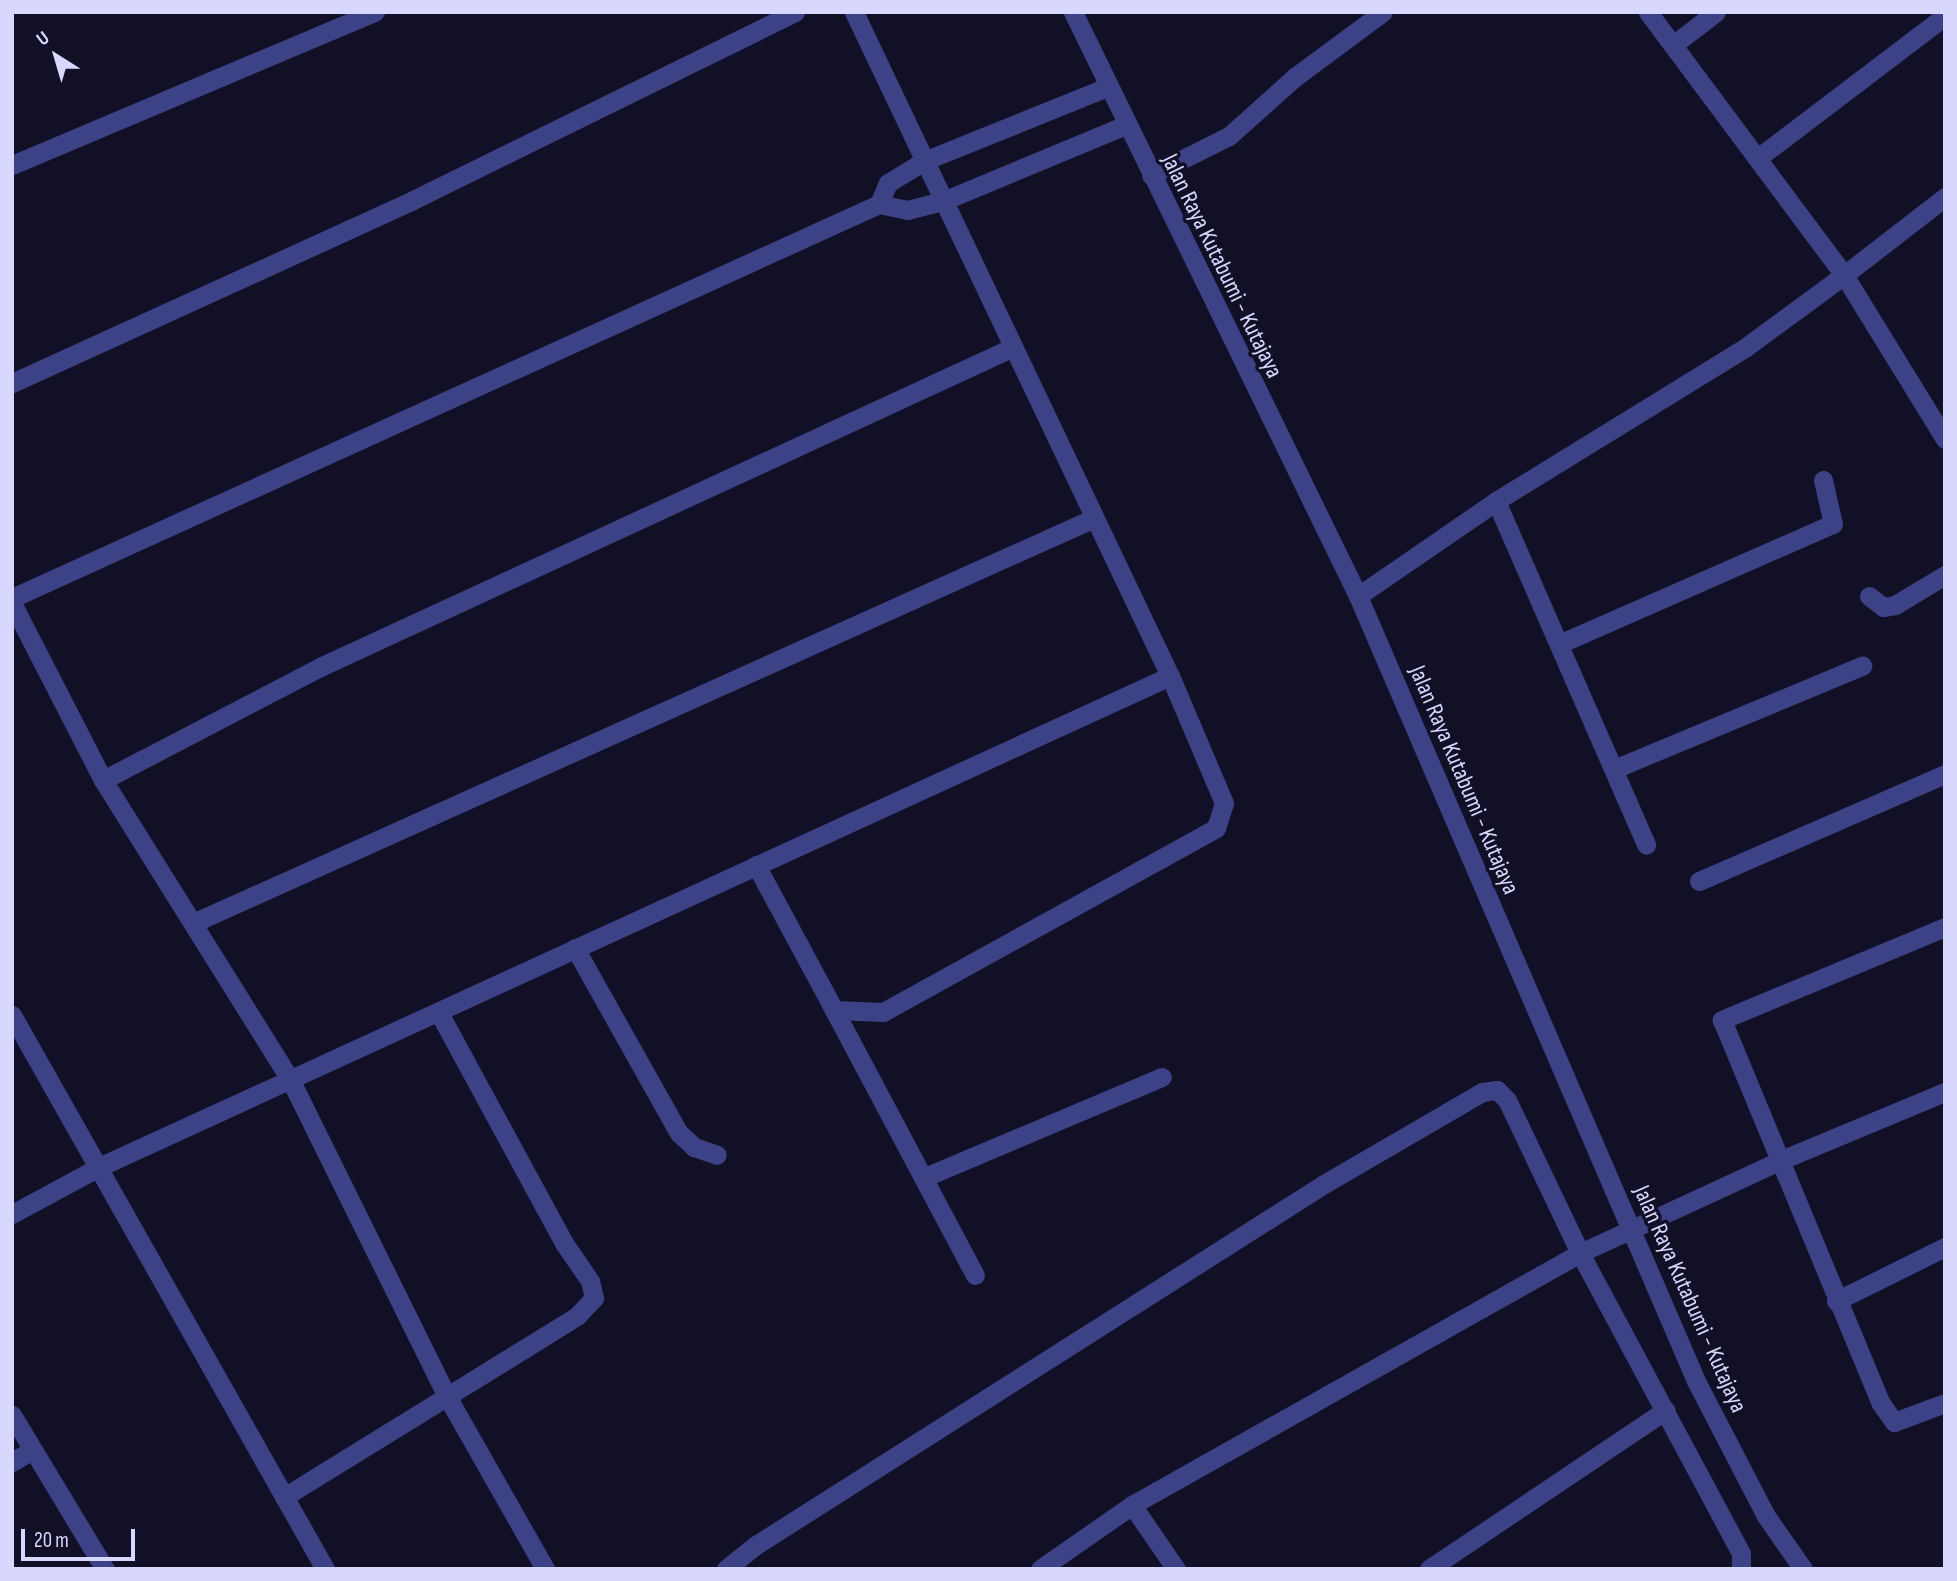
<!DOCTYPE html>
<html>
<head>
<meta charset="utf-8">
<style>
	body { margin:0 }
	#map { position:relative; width:1957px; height:1581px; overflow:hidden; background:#121027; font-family:"Sofia Sans Condensed",sans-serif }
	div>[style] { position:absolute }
	.minor>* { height:19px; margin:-9.5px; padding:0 9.5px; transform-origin:9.5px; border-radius:9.5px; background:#3d4185 }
	.tertiary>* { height:19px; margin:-9.5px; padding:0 9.5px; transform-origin:9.5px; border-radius:9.5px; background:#3d4185 }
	span { translate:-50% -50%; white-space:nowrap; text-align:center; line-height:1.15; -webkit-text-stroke:7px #121027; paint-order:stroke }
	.street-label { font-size:24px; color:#d8d8fe }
	.frame { position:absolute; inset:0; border:14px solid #d8d8fe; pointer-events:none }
	.north { position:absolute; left:21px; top:21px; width:70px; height:70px; -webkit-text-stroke:5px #121027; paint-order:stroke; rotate:323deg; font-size:19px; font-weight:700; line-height:28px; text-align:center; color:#d8d8fe }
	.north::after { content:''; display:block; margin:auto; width:24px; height:32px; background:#d8d8fe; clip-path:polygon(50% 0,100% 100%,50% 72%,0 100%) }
	.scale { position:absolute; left:21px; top:1529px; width:114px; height:32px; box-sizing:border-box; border:4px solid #d8d8fe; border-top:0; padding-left:9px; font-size:21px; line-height:24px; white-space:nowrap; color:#d8d8fe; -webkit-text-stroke:5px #121027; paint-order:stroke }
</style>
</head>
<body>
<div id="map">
	<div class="minor">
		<i style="left:1673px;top:45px;width:54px;rotate:-37.5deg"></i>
		<i style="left:1759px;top:157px;width:233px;rotate:-37.2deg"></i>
		<i style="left:12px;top:165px;width:394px;rotate:-22.9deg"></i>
		<i style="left:1151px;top:175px;width:87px;rotate:-26.6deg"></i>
		<i style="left:1229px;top:136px;width:89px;rotate:-41.8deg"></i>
		<i style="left:1295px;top:77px;width:109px;rotate:-36.5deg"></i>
		<i style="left:1945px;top:197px;width:128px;rotate:142.3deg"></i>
		<i style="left:1844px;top:275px;width:193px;rotate:58.4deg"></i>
		<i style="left:879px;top:204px;width:23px;rotate:-67deg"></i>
		<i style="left:888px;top:183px;width:42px;rotate:-31.4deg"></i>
		<i style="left:924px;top:161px;width:197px;rotate:-22deg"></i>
		<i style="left:12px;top:383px;width:439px;rotate:-24.5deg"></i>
		<i style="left:411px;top:201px;width:428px;rotate:-26.2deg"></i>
		<i style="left:1496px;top:501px;width:375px;rotate:66.4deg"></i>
		<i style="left:1358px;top:596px;width:168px;rotate:-34.5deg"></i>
		<i style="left:1496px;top:501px;width:294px;rotate:-31.6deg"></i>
		<i style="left:1746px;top:347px;width:122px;rotate:-36.3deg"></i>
		<i style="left:1844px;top:275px;width:328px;rotate:-126.7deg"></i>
		<i style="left:1869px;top:596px;width:18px;rotate:38deg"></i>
		<i style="left:1883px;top:607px;width:12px;rotate:-9deg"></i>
		<i style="left:1895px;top:605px;width:58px;rotate:-31deg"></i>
		<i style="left:12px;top:598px;width:952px;rotate:-24.44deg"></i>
		<i style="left:879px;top:204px;width:29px;rotate:12deg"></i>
		<i style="left:907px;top:210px;width:37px;rotate:-14deg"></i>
		<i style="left:943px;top:201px;width:198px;rotate:-22.6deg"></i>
		<i style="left:12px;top:603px;width:199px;rotate:62.8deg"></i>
		<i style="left:103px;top:780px;width:353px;rotate:58deg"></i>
		<i style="left:290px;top:1079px;width:356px;rotate:63.7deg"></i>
		<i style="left:448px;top:1398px;width:197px;rotate:60.4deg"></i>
		<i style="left:1559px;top:644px;width:299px;rotate:-23.7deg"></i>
		<i style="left:1833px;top:524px;width:45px;rotate:-102.8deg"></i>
		<i style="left:1614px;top:769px;width:269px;rotate:-22.6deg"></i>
		<i style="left:103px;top:780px;width:245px;rotate:-27.5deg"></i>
		<i style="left:320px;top:667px;width:761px;rotate:-24.78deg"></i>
		<i style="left:756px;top:865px;width:165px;rotate:61.7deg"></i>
		<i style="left:834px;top:1010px;width:49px;rotate:2.3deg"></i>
		<i style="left:883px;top:1012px;width:380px;rotate:-28.9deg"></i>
		<i style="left:1216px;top:828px;width:26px;rotate:-72deg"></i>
		<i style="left:1224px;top:803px;width:138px;rotate:-113deg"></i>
		<i style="left:1170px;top:676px;width:735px;rotate:-115.45deg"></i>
		<i style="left:1699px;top:881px;width:268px;rotate:-23.5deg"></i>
		<i style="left:193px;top:923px;width:988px;rotate:-24.2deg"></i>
		<i style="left:1945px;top:927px;width:242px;rotate:157.4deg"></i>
		<i style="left:1722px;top:1020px;width:413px;rotate:67.5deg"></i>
		<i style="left:1880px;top:1402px;width:24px;rotate:55deg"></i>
		<i style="left:1894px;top:1422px;width:54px;rotate:-20.4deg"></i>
		<i style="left:575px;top:948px;width:212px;rotate:60.7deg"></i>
		<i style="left:679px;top:1133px;width:21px;rotate:43deg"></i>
		<i style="left:694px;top:1147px;width:24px;rotate:19deg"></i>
		<i style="left:834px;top:1010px;width:300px;rotate:62deg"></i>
		<i style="left:12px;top:1015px;width:636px;rotate:60.53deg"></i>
		<i style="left:925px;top:1177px;width:257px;rotate:-22.9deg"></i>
		<i style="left:12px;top:1214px;width:99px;rotate:-28.4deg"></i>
		<i style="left:99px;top:1167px;width:1178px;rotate:-24.63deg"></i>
		<i style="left:1836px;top:1301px;width:122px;rotate:-26.4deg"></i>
		<i style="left:12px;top:1415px;width:180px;rotate:58.9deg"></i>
		<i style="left:12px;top:1462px;width:23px;rotate:-31deg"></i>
		<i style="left:284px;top:1497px;width:344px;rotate:-31.7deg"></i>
		<i style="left:577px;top:1316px;width:25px;rotate:-47deg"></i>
		<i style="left:594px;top:1298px;width:17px;rotate:-103deg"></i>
		<i style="left:590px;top:1281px;width:46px;rotate:-124.4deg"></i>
		<i style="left:564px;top:1243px;width:262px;rotate:-118.5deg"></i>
		<i style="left:1132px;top:1505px;width:78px;rotate:55.5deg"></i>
		<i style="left:726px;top:1569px;width:38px;rotate:-39deg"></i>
		<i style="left:756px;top:1545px;width:673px;rotate:-32.44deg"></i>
		<i style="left:1324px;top:1184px;width:183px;rotate:-30.2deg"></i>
		<i style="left:1482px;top:1092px;width:15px;rotate:-8deg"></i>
		<i style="left:1497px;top:1090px;width:14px;rotate:45deg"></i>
		<i style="left:1507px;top:1100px;width:170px;rotate:64.5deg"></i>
		<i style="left:1580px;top:1253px;width:340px;rotate:61.8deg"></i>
		<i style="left:1741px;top:1553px;width:16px;rotate:90deg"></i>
		<i style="left:1040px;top:1569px;width:112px;rotate:-34.8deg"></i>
		<i style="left:1132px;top:1505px;width:514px;rotate:-29.36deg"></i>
		<i style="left:1580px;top:1253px;width:219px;rotate:-24.8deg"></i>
		<i style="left:1779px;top:1161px;width:180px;rotate:-22.6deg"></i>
		<i style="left:1429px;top:1569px;width:285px;rotate:-33.9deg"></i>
	</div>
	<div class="tertiary">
		<i style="left:1073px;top:12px;width:650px;rotate:63.99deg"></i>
		<i style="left:1358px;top:596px;width:855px;rotate:66.7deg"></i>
		<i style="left:1696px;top:1381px;width:152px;rotate:62.6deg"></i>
		<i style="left:1766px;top:1516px;width:65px;rotate:55.1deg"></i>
	</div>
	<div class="street-label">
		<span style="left:1222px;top:266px;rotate:64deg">Jalan Raya Kutabumi - Kutajaya</span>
		<span style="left:1464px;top:780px;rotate:67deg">Jalan Raya Kutabumi - Kutajaya</span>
		<span style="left:1690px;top:1299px;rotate:66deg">Jalan Raya Kutabumi - Kutajaya</span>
	</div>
	<div class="frame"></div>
	<div class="north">U</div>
	<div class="scale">20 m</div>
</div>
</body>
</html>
